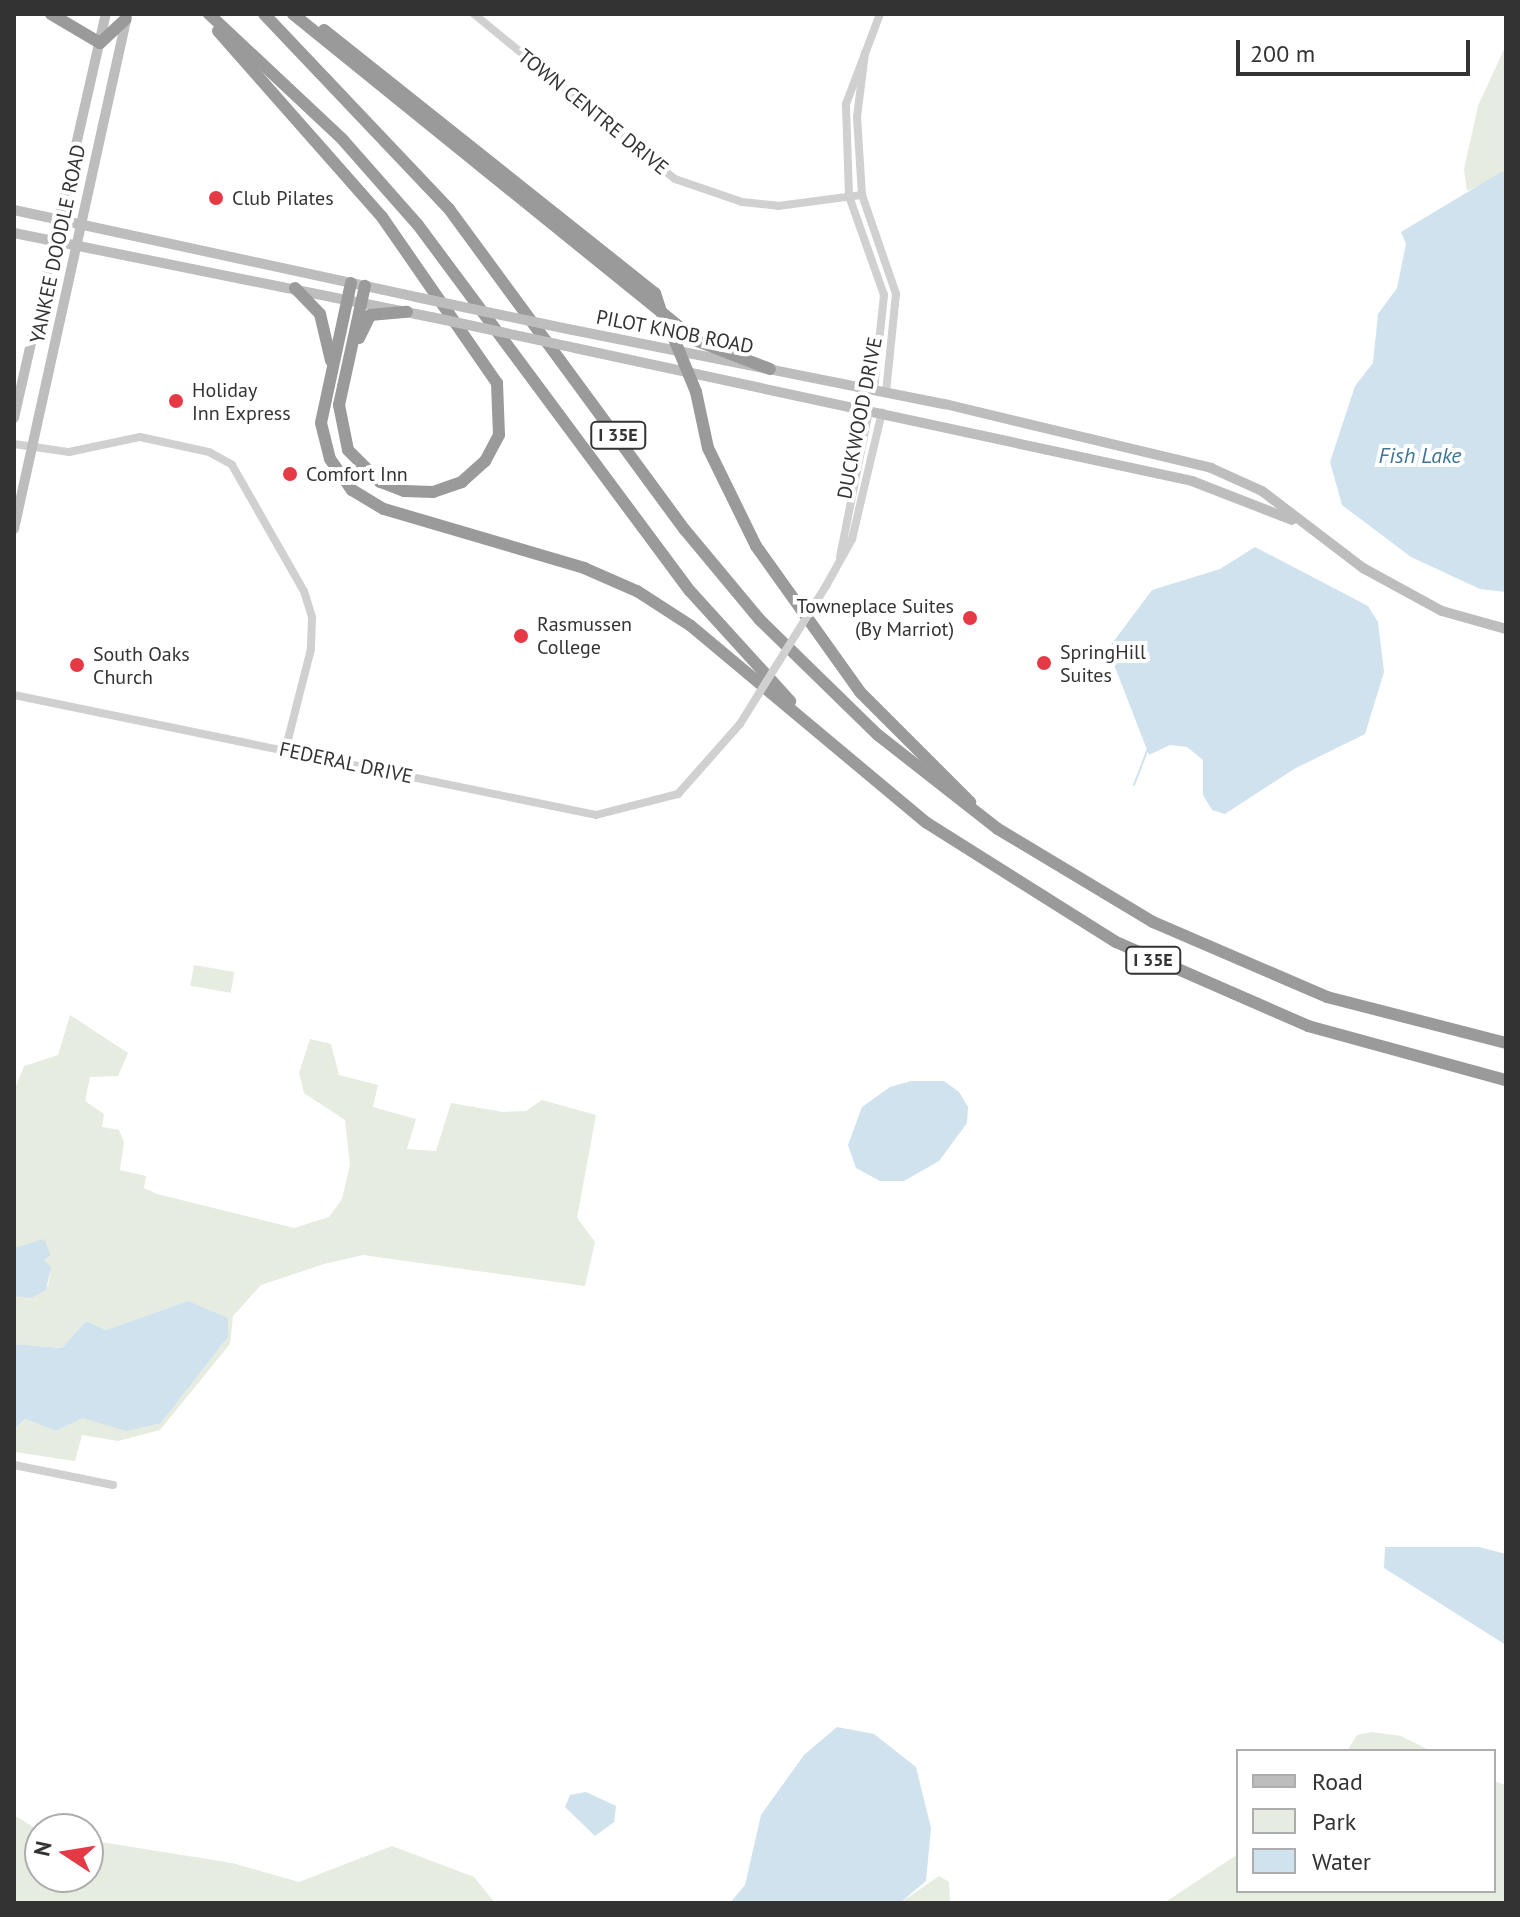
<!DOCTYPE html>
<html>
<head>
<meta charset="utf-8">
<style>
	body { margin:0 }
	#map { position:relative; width:1520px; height:1917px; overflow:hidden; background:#fff; font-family:"PT Sans",sans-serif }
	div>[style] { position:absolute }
	.green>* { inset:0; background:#e6ecdf; transform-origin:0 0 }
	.water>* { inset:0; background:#cfe2ee }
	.stream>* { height:2px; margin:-1px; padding:0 1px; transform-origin:1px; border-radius:1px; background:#cfe2ee }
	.tertiary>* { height:8px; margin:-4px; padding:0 4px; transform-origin:4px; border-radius:4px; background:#d0d0d0 }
	.secondary>* { height:10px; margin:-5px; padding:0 5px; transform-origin:5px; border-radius:5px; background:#bdbdbd }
	.motorway>* { height:12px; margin:-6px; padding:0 6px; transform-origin:6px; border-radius:6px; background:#9a9a9a }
	.tertiary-bridge>* { height:8px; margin:-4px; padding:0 4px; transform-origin:4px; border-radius:4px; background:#d0d0d0 }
	.secondary-bridge>* { height:10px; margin:-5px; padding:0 5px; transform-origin:5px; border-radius:5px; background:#bdbdbd }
	.dots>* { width:22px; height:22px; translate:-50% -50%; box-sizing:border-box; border:4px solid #fff; border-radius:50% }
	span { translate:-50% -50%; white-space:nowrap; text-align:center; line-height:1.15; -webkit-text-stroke:8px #fff; paint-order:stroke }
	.shield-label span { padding:2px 6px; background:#fff; border:2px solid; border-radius:6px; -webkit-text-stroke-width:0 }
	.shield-label { font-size:18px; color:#333; font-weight:700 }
	.street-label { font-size:20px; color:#333 }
	.poi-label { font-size:20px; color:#333 }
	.left { translate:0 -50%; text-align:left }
	.right { translate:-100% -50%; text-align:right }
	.water-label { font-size:22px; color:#3f7597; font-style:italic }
	.frame { position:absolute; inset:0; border:16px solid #333; pointer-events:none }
	.legend { position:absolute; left:1236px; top:1749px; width:260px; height:144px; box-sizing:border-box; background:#fff; border:2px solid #adadad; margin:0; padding:10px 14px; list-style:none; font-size:24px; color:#333 }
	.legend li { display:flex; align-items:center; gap:16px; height:40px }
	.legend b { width:40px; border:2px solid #adadad }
	.north { position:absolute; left:24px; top:1813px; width:80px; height:80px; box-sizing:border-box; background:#fff; border:2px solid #adadad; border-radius:50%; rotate:282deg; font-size:22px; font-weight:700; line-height:32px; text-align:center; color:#333 }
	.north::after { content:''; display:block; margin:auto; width:28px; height:36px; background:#e63946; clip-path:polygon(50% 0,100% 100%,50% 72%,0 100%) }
	.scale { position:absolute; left:1236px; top:40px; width:234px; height:36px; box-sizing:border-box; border:4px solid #333; border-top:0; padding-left:10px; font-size:24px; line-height:28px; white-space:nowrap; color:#333; -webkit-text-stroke:6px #fff; paint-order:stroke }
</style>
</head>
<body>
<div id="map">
	<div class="green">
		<i style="clip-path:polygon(1506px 45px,1506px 173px,1467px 191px,1464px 169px,1478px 106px)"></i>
		<i style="left:194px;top:965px;width:41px;height:21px;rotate:10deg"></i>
		<i style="clip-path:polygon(70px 1015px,128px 1053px,118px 1076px,90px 1077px,85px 1101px,104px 1114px,102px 1127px,119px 1130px,124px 1142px,120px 1170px,146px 1176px,144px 1188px,157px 1194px,294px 1228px,329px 1217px,342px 1199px,350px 1165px,345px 1120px,304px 1093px,299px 1073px,310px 1039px,331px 1044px,339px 1075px,378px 1085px,373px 1107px,416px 1119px,407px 1149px,436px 1151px,451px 1103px,503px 1112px,526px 1111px,542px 1100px,596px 1115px,577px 1218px,595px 1242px,585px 1286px,363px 1255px,324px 1264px,261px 1285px,233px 1316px,230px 1344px,160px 1430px,118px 1441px,82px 1435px,75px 1461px,14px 1452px,14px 1431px,25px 1419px,56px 1431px,83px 1418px,161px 1423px,228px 1337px,188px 1301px,106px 1330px,86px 1321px,62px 1348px,14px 1344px,14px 1296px,35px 1294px,48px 1286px,50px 1273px,30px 1246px,14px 1248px,14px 1091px,24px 1066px,58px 1055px)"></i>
		<i style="clip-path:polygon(1372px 1732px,1401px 1736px,1431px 1751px,1347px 1751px,1357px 1735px)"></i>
		<i style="clip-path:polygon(1494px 1781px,1506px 1785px,1506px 1903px,1164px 1903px,1238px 1854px,1238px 1891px,1494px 1891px)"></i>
		<i style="clip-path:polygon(14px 1815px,40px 1831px,40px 1877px,88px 1877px,88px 1840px,232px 1863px,299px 1882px,392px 1846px,474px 1877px,495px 1903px,14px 1903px)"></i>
		<i style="clip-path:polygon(939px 1876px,949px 1882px,950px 1903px,900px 1903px)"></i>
	</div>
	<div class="water">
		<i style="clip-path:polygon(1501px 172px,1506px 173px,1506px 592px,1480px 589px,1411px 557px,1342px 505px,1330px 462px,1355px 386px,1373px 363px,1378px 314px,1397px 288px,1406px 244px,1401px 232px)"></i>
		<i style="clip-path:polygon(1255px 547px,1368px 606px,1378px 622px,1384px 672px,1365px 734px,1294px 769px,1225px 814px,1212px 810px,1203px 795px,1203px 760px,1187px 747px,1170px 745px,1149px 755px,1108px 649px,1152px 590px,1220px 569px)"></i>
		<i style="clip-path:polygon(911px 1081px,944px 1081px,959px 1092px,968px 1107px,967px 1123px,939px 1161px,904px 1181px,880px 1181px,856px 1168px,848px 1145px,862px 1107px,890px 1087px)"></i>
		<i style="clip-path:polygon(44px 1239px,51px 1255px,44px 1260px,51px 1267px,46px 1290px,31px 1298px,14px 1296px,14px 1248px)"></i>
		<i style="clip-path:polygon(188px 1301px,228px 1318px,228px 1337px,161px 1423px,126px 1431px,83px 1418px,56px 1431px,25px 1419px,14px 1430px,14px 1344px,62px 1348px,86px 1321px,106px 1330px)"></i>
		<i style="clip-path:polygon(1385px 1547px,1479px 1547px,1506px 1554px,1506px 1645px,1384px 1568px)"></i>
		<i style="clip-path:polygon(837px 1727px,874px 1734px,916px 1767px,931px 1828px,926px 1881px,900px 1903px,730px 1903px,745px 1885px,761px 1815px,804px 1755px)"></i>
		<i style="clip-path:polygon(586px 1792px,616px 1806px,614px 1822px,595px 1836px,565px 1807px,570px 1795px)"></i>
	</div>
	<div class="stream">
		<i style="left:1134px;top:785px;width:39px;rotate:-69deg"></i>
	</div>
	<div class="tertiary">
		<i style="left:474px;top:14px;width:260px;rotate:39.4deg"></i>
		<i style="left:675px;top:179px;width:71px;rotate:18.9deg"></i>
		<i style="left:742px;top:202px;width:36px;rotate:6deg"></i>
		<i style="left:778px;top:206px;width:85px;rotate:-7.5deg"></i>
		<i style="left:865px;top:53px;width:64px;rotate:97.1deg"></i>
		<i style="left:857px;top:117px;width:78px;rotate:86.3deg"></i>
		<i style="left:862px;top:195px;width:105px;rotate:71deg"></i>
		<i style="left:896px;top:294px;width:99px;rotate:95.8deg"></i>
		<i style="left:874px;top:390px;width:96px;rotate:-84deg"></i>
		<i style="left:884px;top:295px;width:105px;rotate:-109.5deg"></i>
		<i style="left:849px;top:196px;width:92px;rotate:-91.9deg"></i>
		<i style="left:846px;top:104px;width:96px;rotate:-69.3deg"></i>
		<i style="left:14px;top:444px;width:56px;rotate:8.3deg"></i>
		<i style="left:69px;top:452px;width:73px;rotate:-11.9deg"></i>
		<i style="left:140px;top:437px;width:71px;rotate:12.3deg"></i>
		<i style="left:209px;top:452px;width:26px;rotate:29deg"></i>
		<i style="left:232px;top:465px;width:145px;rotate:60.3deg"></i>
		<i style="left:304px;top:591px;width:28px;rotate:73deg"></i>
		<i style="left:312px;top:618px;width:31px;rotate:92deg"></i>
		<i style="left:311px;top:649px;width:105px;rotate:104.3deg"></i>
		<i style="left:840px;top:557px;width:150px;rotate:-78.8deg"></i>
		<i style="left:826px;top:586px;width:54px;rotate:-61deg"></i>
		<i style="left:852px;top:539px;width:130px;rotate:-76.7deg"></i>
		<i style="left:14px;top:695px;width:594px;rotate:11.65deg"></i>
		<i style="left:596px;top:815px;width:85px;rotate:-14.4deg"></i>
		<i style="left:678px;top:794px;width:94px;rotate:-48.5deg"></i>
		<i style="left:14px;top:1465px;width:101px;rotate:11.4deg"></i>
	</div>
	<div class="secondary">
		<i style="left:14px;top:210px;width:411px;rotate:12.2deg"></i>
		<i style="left:14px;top:233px;width:425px;rotate:11.4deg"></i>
		<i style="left:573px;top:330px;width:379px;rotate:11.3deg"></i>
		<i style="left:945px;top:404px;width:274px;rotate:13.5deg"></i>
		<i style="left:1211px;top:468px;width:56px;rotate:24.3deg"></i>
		<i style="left:1262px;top:491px;width:127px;rotate:37.3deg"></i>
		<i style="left:1363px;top:568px;width:90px;rotate:28.6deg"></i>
		<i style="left:1442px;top:611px;width:66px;rotate:15.7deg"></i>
		<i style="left:575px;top:348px;width:631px;rotate:12.16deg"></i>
		<i style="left:1192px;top:481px;width:107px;rotate:21.3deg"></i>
		<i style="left:14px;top:418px;width:414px;rotate:-77.2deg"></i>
		<i style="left:14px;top:529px;width:525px;rotate:-77.58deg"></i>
	</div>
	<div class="motorway">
		<i style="left:51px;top:14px;width:57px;rotate:30.6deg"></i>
		<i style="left:100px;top:43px;width:35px;rotate:-43deg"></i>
		<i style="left:209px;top:14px;width:184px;rotate:43.2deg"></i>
		<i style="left:343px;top:140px;width:113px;rotate:48.6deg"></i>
		<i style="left:418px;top:225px;width:456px;rotate:53.4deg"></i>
		<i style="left:690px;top:591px;width:149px;rotate:47.7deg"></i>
		<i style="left:264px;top:14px;width:269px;rotate:46.5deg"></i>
		<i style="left:449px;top:209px;width:398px;rotate:53.7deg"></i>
		<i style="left:685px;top:530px;width:117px;rotate:50.2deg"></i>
		<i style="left:760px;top:620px;width:165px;rotate:44.3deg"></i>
		<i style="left:878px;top:735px;width:152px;rotate:38.1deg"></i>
		<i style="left:998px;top:829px;width:181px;rotate:31deg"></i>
		<i style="left:1153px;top:922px;width:189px;rotate:23.3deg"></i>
		<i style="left:1327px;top:997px;width:185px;rotate:14.4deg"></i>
		<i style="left:293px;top:14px;width:520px;rotate:38.99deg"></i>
		<i style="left:697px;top:341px;width:78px;rotate:21deg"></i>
		<i style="left:324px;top:30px;width:423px;rotate:38.5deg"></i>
		<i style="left:655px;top:293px;width:22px;rotate:72deg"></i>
		<i style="left:218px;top:31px;width:248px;rotate:48.6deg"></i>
		<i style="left:382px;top:217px;width:202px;rotate:55.3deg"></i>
		<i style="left:497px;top:383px;width:52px;rotate:87.8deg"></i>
		<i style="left:499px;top:435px;width:30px;rotate:118deg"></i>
		<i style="left:485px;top:461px;width:31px;rotate:138deg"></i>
		<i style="left:462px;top:482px;width:31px;rotate:161deg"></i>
		<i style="left:433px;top:492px;width:29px;rotate:-178deg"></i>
		<i style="left:404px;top:491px;width:26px;rotate:-159deg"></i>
		<i style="left:380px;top:482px;width:45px;rotate:-135deg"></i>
		<i style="left:348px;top:450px;width:46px;rotate:-101.3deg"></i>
		<i style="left:339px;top:405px;width:122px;rotate:-77.7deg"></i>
		<i style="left:351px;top:283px;width:143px;rotate:102.1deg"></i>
		<i style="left:321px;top:423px;width:37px;rotate:76deg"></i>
		<i style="left:330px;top:459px;width:38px;rotate:55deg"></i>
		<i style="left:352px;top:490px;width:37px;rotate:31deg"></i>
		<i style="left:384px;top:509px;width:209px;rotate:16.4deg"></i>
		<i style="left:584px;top:568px;width:58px;rotate:23.5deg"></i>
		<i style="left:637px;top:591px;width:64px;rotate:32.9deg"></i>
		<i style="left:691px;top:626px;width:307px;rotate:39.9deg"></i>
		<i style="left:927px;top:823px;width:223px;rotate:32.2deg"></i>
		<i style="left:1116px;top:942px;width:210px;rotate:23.6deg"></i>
		<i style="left:1308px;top:1026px;width:205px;rotate:15.3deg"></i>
		<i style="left:295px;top:288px;width:36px;rotate:46deg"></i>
		<i style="left:320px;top:314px;width:48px;rotate:76.8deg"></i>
		<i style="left:665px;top:317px;width:81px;rotate:67.5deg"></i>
		<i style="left:696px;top:392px;width:57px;rotate:77.9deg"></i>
		<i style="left:708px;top:448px;width:109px;rotate:63.9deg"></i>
		<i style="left:756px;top:546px;width:179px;rotate:54.5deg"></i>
		<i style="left:860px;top:692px;width:156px;rotate:45deg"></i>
		<i style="left:359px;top:338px;width:25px;rotate:-64deg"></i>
		<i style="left:370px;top:315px;width:37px;rotate:-5deg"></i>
	</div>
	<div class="tertiary-bridge">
		<i style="left:740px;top:724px;width:163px;rotate:-58.1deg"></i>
	</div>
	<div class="secondary-bridge">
		<i style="left:416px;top:297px;width:160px;rotate:11.9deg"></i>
		<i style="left:431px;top:317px;width:147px;rotate:12.1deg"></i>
	</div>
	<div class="dots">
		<i style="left:216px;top:198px;background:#e63946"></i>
		<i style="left:176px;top:401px;background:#e63946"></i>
		<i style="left:290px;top:474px;background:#e63946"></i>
		<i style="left:970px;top:618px;background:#e63946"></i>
		<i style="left:521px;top:636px;background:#e63946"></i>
		<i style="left:1044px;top:663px;background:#e63946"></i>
		<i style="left:77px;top:665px;background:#e63946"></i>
	</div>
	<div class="shield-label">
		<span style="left:618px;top:435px">I 35E</span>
		<span style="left:1153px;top:960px">I 35E</span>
	</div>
	<div class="street-label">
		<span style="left:593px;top:112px;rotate:39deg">TOWN CENTRE DRIVE</span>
		<span style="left:58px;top:244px;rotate:-78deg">YANKEE DOODLE ROAD</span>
		<span style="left:675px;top:332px;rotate:11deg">PILOT KNOB ROAD</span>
		<span style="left:860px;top:418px;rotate:-79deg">DUCKWOOD DRIVE</span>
		<span style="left:346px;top:763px;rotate:12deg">FEDERAL DRIVE</span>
	</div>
	<div class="poi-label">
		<span class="left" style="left:232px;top:198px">Club Pilates</span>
		<span class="left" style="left:192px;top:402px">Holiday<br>Inn Express</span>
		<span class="left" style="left:306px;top:474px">Comfort Inn</span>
		<span class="right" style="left:954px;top:618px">Towneplace Suites<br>(By Marriot)</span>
		<span class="left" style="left:537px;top:636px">Rasmussen<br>College</span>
		<span class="left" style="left:1060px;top:664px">SpringHill<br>Suites</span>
		<span class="left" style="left:93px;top:666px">South Oaks<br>Church</span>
	</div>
	<div class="water-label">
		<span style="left:1420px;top:456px">Fish Lake</span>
	</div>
	<div class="frame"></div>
	<ul class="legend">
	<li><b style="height:10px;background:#bdbdbd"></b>Road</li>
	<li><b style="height:22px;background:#e6ecdf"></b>Park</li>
	<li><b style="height:22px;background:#cfe2ee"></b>Water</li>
	</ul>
	<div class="north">N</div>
	<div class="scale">200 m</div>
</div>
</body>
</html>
